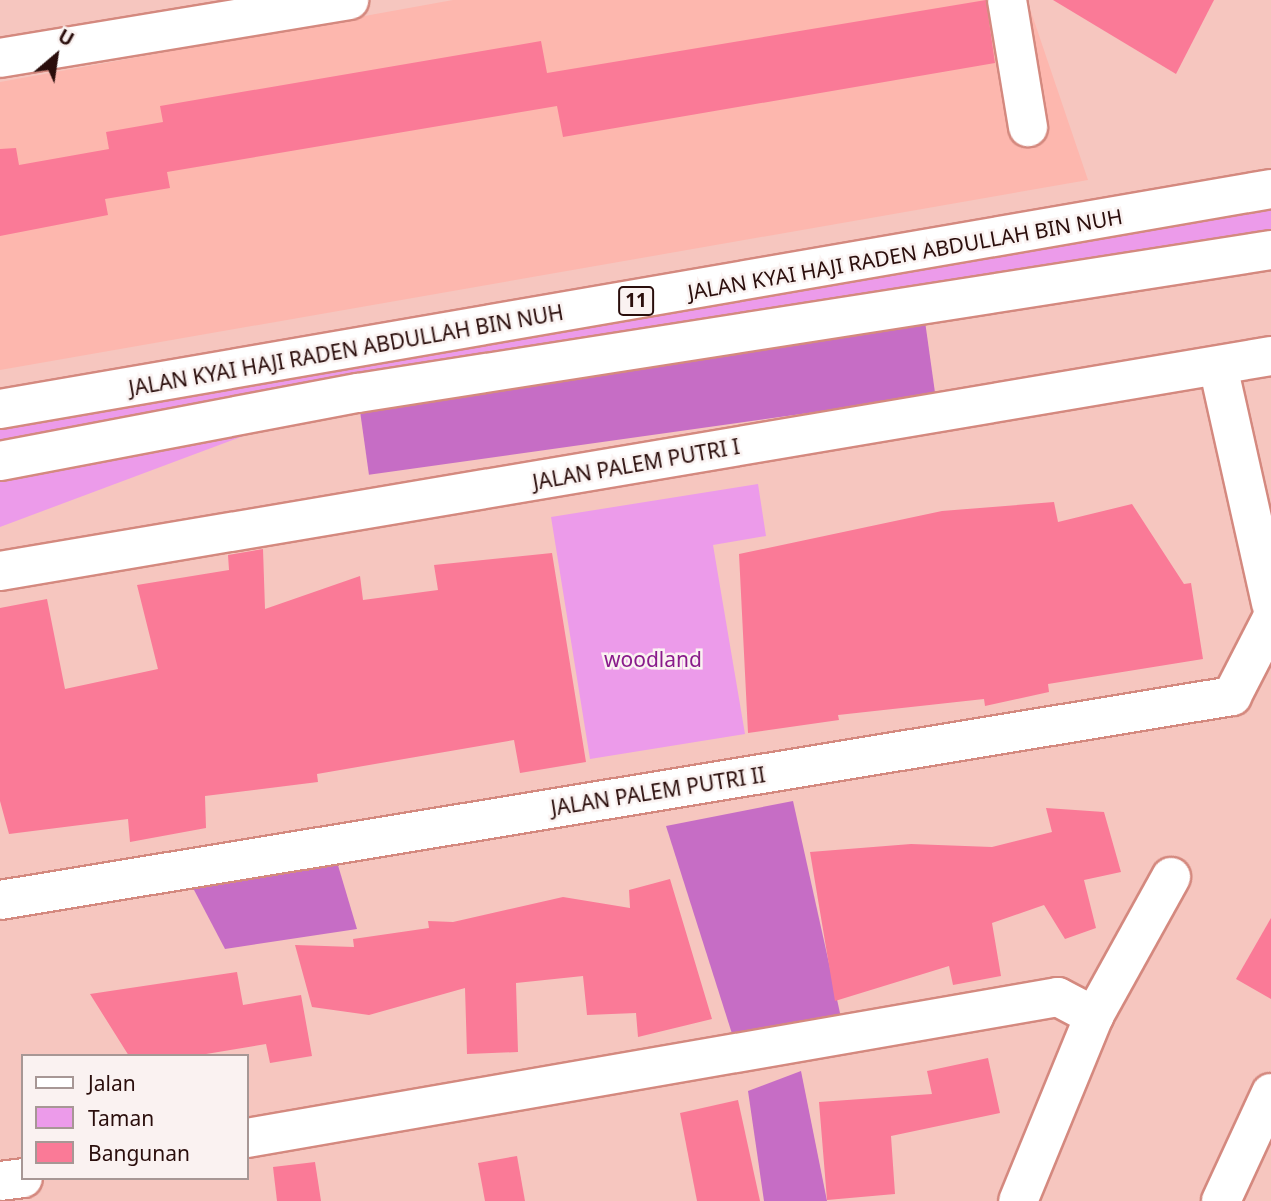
<!DOCTYPE html>
<html>
<head>
<meta charset="utf-8">
<style>
	body { margin:0 }
	#map { position:relative; width:1271px; height:1201px; overflow:hidden; background:#f6c6bf; font-family:"Noto Sans",sans-serif }
	div>[style] { position:absolute }
	.built>* { inset:0; background:#fdb7ae }
	.green>* { inset:0; background:#ec9bea }
	.forest>* { inset:0; background:#c66dc5; transform-origin:0 0 }
	.building>* { inset:0; background:#fa7a97 }
	.roads { filter:drop-shadow(2px 0 #d4897f) drop-shadow(-2px 0 #d4897f) drop-shadow(0 2px #d4897f) drop-shadow(0 -2px #d4897f) }
	.minor>* { height:38px; margin:-19px; padding:0 19px; transform-origin:19px; border-radius:19px; background:#fff }
	.highway>* { height:38px; margin:-19px; padding:0 19px; transform-origin:19px; border-radius:19px; background:#fff }
	span { translate:-50% -50%; white-space:nowrap; text-align:center; line-height:1.15; -webkit-text-stroke:5px #faf2f1; paint-order:stroke }
	.shield-label span { padding:2px 5px; background:#faf2f1; border:2px solid; border-radius:5px; -webkit-text-stroke-width:0 }
	.shield-label { font-size:19px; color:#2a0e0c; font-weight:700 }
	.street-label { font-size:21px; color:#2a0e0c }
	.park-label { font-size:21px; color:#891b8b }
	.legend { position:absolute; left:21px; top:1054px; width:228px; height:126px; box-sizing:border-box; background:#faf2f1; border:2px solid #a79795; margin:0; padding:9px 12px; list-style:none; font-size:21px; color:#2a0e0c }
	.legend li { display:flex; align-items:center; gap:14px; height:35px }
	.legend b { width:35px; border:2px solid #a79795 }
	.north { position:absolute; left:21px; top:21px; width:70px; height:70px; -webkit-text-stroke:5px #faf2f1; paint-order:stroke; rotate:29deg; font-size:19px; font-weight:700; line-height:28px; text-align:center; color:#2a0e0c }
	.north::after { content:''; display:block; margin:auto; width:24px; height:32px; background:#2a0e0c; clip-path:polygon(50% 0,100% 100%,50% 72%,0 100%) }
</style>
</head>
<body>
<div id="map">
	<div class="built">
		<i style="clip-path:polygon(453px 0,1027px 0,1088px 180px,0 370px,0 82px)"></i>
	</div>
	<div class="green">
		<i style="clip-path:polygon(1271px 192px,1271px 250px,358px 393px,0 527px,0 410px)"></i>
		<i style="clip-path:polygon(758px 484px,766px 536px,713px 545px,745px 734px,590px 759px,551px 517px)"></i>
	</div>
	<div class="forest">
		<i style="left:923px;top:307px;width:89px;height:572px;rotate:82deg"></i>
		<i style="clip-path:polygon(793px 801px,842px 1022px,734px 1040px,666px 826px)"></i>
		<i style="clip-path:polygon(337px 862px,357px 929px,225px 949px,193px 888px)"></i>
		<i style="clip-path:polygon(801px 1071px,827px 1201px,764px 1201px,748px 1091px)"></i>
	</div>
	<div class="building">
		<i style="clip-path:polygon(986px 0,995px 63px,563px 137px,557px 106px,250px 158px,167px 172px,170px 188px,105px 199px,108px 215px,0 236px,0 149px,16px 148px,19px 165px,109px 149px,106px 132px,163px 122px,160px 106px,541px 41px,547px 73px)"></i>
		<i style="clip-path:polygon(1053px 0,1214px 0,1176px 74px)"></i>
		<i style="clip-path:polygon(1054px 502px,1058px 522px,1132px 504px,1184px 584px,1191px 583px,1203px 659px,1048px 684px,1049px 692px,985px 706px,984px 699px,838px 715px,839px 720px,748px 733px,739px 554px,942px 511px)"></i>
		<i style="clip-path:polygon(263px 549px,265px 609px,360px 576px,363px 600px,438px 590px,434px 565px,552px 553px,586px 762px,520px 773px,514px 740px,317px 774px,318px 782px,205px 796px,206px 828px,130px 842px,128px 819px,9px 834px,0 801px,0 608px,47px 599px,65px 689px,158px 669px,137px 585px,229px 570px,228px 555px)"></i>
		<i style="clip-path:polygon(1046px 808px,1104px 812px,1121px 872px,1084px 880px,1096px 928px,1065px 939px,1044px 905px,992px 923px,1001px 976px,953px 985px,949px 966px,835px 1001px,810px 852px,911px 844px,992px 847px,1052px 832px)"></i>
		<i style="clip-path:polygon(670px 879px,712px 1019px,638px 1037px,636px 1013px,587px 1015px,583px 976px,516px 983px,518px 1052px,467px 1054px,465px 988px,369px 1015px,312px 1007px,295px 945px,354px 947px,353px 939px,429px 928px,428px 921px,453px 922px,563px 897px,630px 908px,629px 890px)"></i>
		<i style="clip-path:polygon(1271px 918px,1271px 999px,1236px 979px)"></i>
		<i style="clip-path:polygon(237px 972px,243px 1005px,301px 995px,312px 1056px,270px 1063px,266px 1044px,194px 1056px,129px 1056px,90px 994px)"></i>
		<i style="clip-path:polygon(988px 1058px,1000px 1113px,891px 1136px,895px 1194px,827px 1200px,819px 1102px,932px 1094px,927px 1071px)"></i>
		<i style="clip-path:polygon(738px 1100px,760px 1201px,697px 1201px,680px 1113px)"></i>
		<i style="clip-path:polygon(517px 1156px,525px 1201px,485px 1201px,478px 1163px)"></i>
		<i style="clip-path:polygon(315px 1162px,321px 1201px,277px 1201px,273px 1167px)"></i>
	</div>
	<div class="roads">
		<div class="minor">
			<i style="left:1007px;top:0;width:129px;rotate:80.6deg"></i>
			<i style="left:0;top:58px;width:354px;rotate:-9.4deg"></i>
			<i style="left:1218px;top:366px;width:244px;rotate:77.4deg"></i>
			<i style="left:0;top:571px;width:1289px;rotate:-9.6deg"></i>
			<i style="left:0;top:900px;width:1249px;rotate:-9.4deg"></i>
			<i style="left:1232px;top:696px;width:85px;rotate:-62.8deg"></i>
			<i style="left:1094px;top:1016px;width:159px;rotate:-61deg"></i>
			<i style="left:247px;top:1138px;width:823px;rotate:-9.86deg"></i>
			<i style="left:1058px;top:997px;width:41px;rotate:27.8deg"></i>
			<i style="left:1094px;top:1016px;width:200px;rotate:112.3deg"></i>
			<i style="left:0;top:1181px;width:23px;rotate:-7deg"></i>
			<i style="left:1221px;top:1201px;width:119px;rotate:-65.2deg"></i>
		</div>
		<div class="highway">
			<i style="left:0;top:409px;width:1290px;rotate:-9.82deg"></i>
			<i style="left:0;top:461px;width:364px;rotate:-10.8deg"></i>
			<i style="left:358px;top:393px;width:924px;rotate:-8.9deg"></i>
		</div>
	</div>
	<div class="shield-label">
		<span style="left:636px;top:301px">11</span>
	</div>
	<div class="street-label">
		<span style="left:905px;top:254px;rotate:-10deg">JALAN KYAI HAJI RADEN ABDULLAH BIN NUH</span>
		<span style="left:346px;top:350px;rotate:-10deg">JALAN KYAI HAJI RADEN ABDULLAH BIN NUH</span>
		<span style="left:636px;top:464px;rotate:-10deg">JALAN PALEM PUTRI I</span>
		<span style="left:658px;top:791px;rotate:-9deg">JALAN PALEM PUTRI II</span>
	</div>
	<div class="park-label">
		<span style="left:653px;top:659px">woodland</span>
	</div>
	<ul class="legend">
	<li><b style="height:9px;background:#fff"></b>Jalan</li>
	<li><b style="height:19px;background:#ec9bea"></b>Taman</li>
	<li><b style="height:19px;background:#fa7a97"></b>Bangunan</li>
	</ul>
	<div class="north">U</div>
</div>
</body>
</html>
